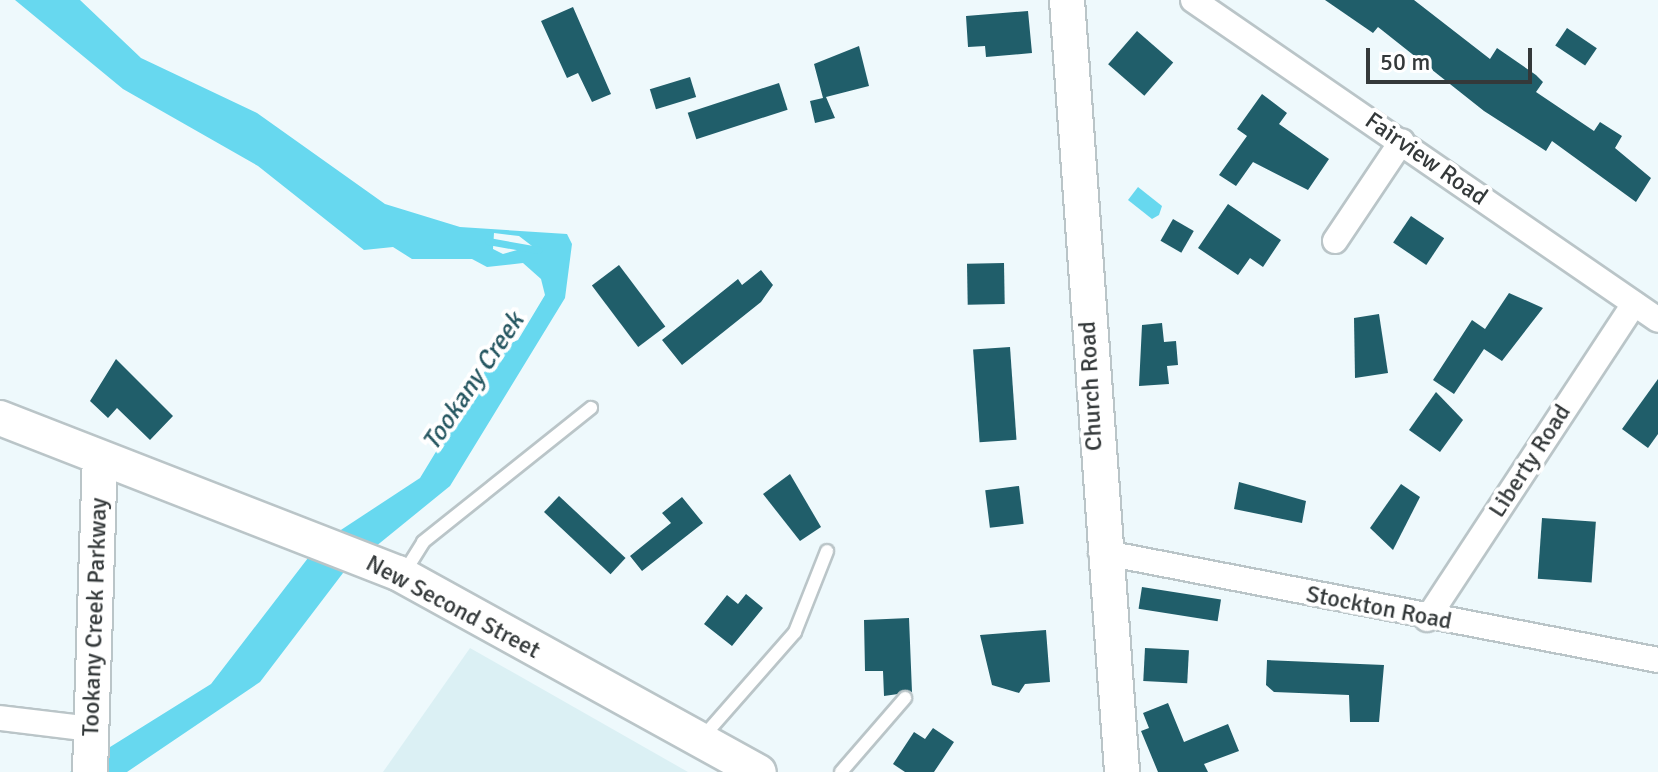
<!DOCTYPE html>
<html>
<head>
<meta charset="utf-8">
<style>
	body { margin:0 }
	#map { position:relative; width:1658px; height:772px; overflow:hidden; background:#eef9fc; font-family:Signika,sans-serif }
	div>[style] { position:absolute }
	.built>* { inset:0; background:#dbf0f4 }
	.water>* { inset:0; background:#67d8ef }
	.stream>* { height:7px; margin:-3.5px; padding:0 3.5px; transform-origin:3.5px; border-radius:3.5px; background:#67d8ef }
	.building>* { inset:0; background:#205e6a; transform-origin:0 0 }
	.roads { filter:drop-shadow(2px 0 #bac5c8) drop-shadow(-2px 0 #bac5c8) drop-shadow(0 2px #bac5c8) drop-shadow(0 -2px #bac5c8) }
	.lane>* { height:12px; margin:-6px; padding:0 6px; transform-origin:6px; border-radius:6px; background:#fff }
	.street>* { height:24px; margin:-12px; padding:0 12px; transform-origin:12px; border-radius:12px; background:#fff }
	.secondary>* { height:34px; margin:-17px; padding:0 17px; transform-origin:17px; border-radius:17px; background:#fff }
	span { translate:-50% -50%; white-space:nowrap; text-align:center; line-height:1.15; -webkit-text-stroke:8px #fff; paint-order:stroke }
	.street-label { font-size:24px; color:#34393a }
	.water-label { font-size:26px; color:#255660; font-style:italic }
	.scale { position:absolute; left:1366px; top:48px; width:166px; height:36px; box-sizing:border-box; border:4px solid #34393a; border-top:0; padding-left:10px; font-size:24px; line-height:28px; white-space:nowrap; color:#34393a; -webkit-text-stroke:6px #fff; paint-order:stroke }
</style>
</head>
<body>
<div id="map">
	<div class="built">
		<i style="clip-path:polygon(470px 648px,688px 772px,383px 772px)"></i>
	</div>
	<div class="water">
		<i style="clip-path:polygon(evenodd,15px 0,80px 0,141px 58px,257px 113px,385px 204px,460px 227px,567px 234px,572px 244px,565px 298px,450px 486px,343px 573px,260px 682px,127px 772px,70px 772px,211px 684px,318px 545px,420px 478px,499px 348px,518px 340px,545px 295px,541px 279px,523px 263px,487px 267px,472px 259px,412px 259px,393px 247px,364px 250px,258px 166px,123px 89px,15px 0,494px 233px,519px 236px,532px 246px,503px 254px,493px 249px,494px 233px)"></i>
		<i style="clip-path:polygon(1138px 187px,1162px 206px,1159px 215px,1152px 219px,1128px 200px)"></i>
	</div>
	<div class="stream">
		<i style="left:488px;top:241px;width:51px;rotate:10.2deg"></i>
	</div>
	<div class="building">
		<i style="clip-path:polygon(1325px 0,1414px 0,1490px 59px,1497px 48px,1536px 75px,1543px 82px,1536px 92px,1594px 131px,1600px 122px,1622px 136px,1615px 148px,1651px 178px,1636px 202px,1552px 141px,1546px 151px,1484px 111px,1378px 27px,1373px 33px)"></i>
		<i style="clip-path:polygon(573px 7px,611px 94px,592px 102px,578px 73px,567px 78px,541px 21px)"></i>
		<i style="clip-path:polygon(1028px 11px,1032px 53px,986px 57px,985px 46px,968px 47px,966px 16px)"></i>
		<i style="left:1567px;top:28px;width:36px;height:21px;rotate:34deg"></i>
		<i style="left:1137px;top:31px;width:48px;height:44px;rotate:41deg"></i>
		<i style="clip-path:polygon(859px 46px,869px 86px,826px 97px,835px 118px,815px 123px,810px 101px,823px 98px,814px 64px)"></i>
		<i style="left:690px;top:77px;width:21px;height:42px;rotate:73deg"></i>
		<i style="left:779px;top:83px;width:28px;height:96px;rotate:72deg"></i>
		<i style="clip-path:polygon(1262px 94px,1287px 113px,1279px 124px,1329px 159px,1308px 190px,1253px 162px,1236px 186px,1219px 175px,1247px 136px,1237px 129px)"></i>
		<i style="clip-path:polygon(1228px 204px,1281px 240px,1263px 267px,1250px 258px,1238px 275px,1198px 248px)"></i>
		<i style="left:1411px;top:216px;width:40px;height:32px;rotate:34deg"></i>
		<i style="left:1173px;top:219px;width:24px;height:25px;rotate:30deg"></i>
		<i style="left:1004px;top:263px;width:41px;height:37px;rotate:89deg"></i>
		<i style="left:619px;top:265px;width:77px;height:34px;rotate:53deg"></i>
		<i style="clip-path:polygon(761px 270px,773px 285px,761px 302px,682px 365px,662px 340px,738px 279px,742px 285px)"></i>
		<i style="clip-path:polygon(1509px 293px,1543px 308px,1502px 361px,1484px 349px,1454px 394px,1433px 380px,1472px 320px,1485px 329px)"></i>
		<i style="clip-path:polygon(1379px 314px,1388px 373px,1355px 378px,1354px 318px)"></i>
		<i style="clip-path:polygon(1162px 323px,1164px 342px,1176px 341px,1178px 365px,1167px 366px,1169px 384px,1139px 386px,1142px 325px)"></i>
		<i style="left:1010px;top:347px;width:93px;height:37px;rotate:86deg"></i>
		<i style="clip-path:polygon(116px 359px,173px 416px,150px 440px,117px 408px,108px 418px,90px 401px)"></i>
		<i style="clip-path:polygon(1658px 379px,1658px 434px,1648px 448px,1622px 429px)"></i>
		<i style="clip-path:polygon(1436px 392px,1463px 420px,1440px 452px,1409px 430px)"></i>
		<i style="clip-path:polygon(790px 474px,821px 527px,800px 541px,763px 494px)"></i>
		<i style="clip-path:polygon(1239px 482px,1306px 501px,1302px 523px,1234px 509px)"></i>
		<i style="clip-path:polygon(1401px 484px,1420px 497px,1393px 550px,1370px 528px)"></i>
		<i style="left:1019px;top:486px;width:38px;height:34px;rotate:83deg"></i>
		<i style="left:559px;top:496px;width:91px;height:22px;rotate:43deg"></i>
		<i style="clip-path:polygon(682px 497px,703px 523px,642px 571px,630px 556px,671px 523px,662px 513px)"></i>
		<i style="left:1542px;top:518px;width:54px;height:61px;rotate:4deg"></i>
		<i style="left:1142px;top:587px;width:80px;height:22px;rotate:9deg"></i>
		<i style="clip-path:polygon(746px 594px,763px 608px,732px 646px,704px 624px,727px 595px,738px 604px)"></i>
		<i style="clip-path:polygon(909px 618px,912px 692px,884px 696px,883px 671px,865px 671px,864px 620px)"></i>
		<i style="clip-path:polygon(1046px 630px,1050px 682px,1025px 684px,1019px 693px,992px 685px,980px 635px)"></i>
		<i style="left:1145px;top:648px;width:44px;height:33px;rotate:3deg"></i>
		<i style="clip-path:polygon(1267px 660px,1384px 665px,1379px 722px,1350px 722px,1349px 695px,1274px 692px,1266px 685px)"></i>
		<i style="clip-path:polygon(1168px 703px,1184px 742px,1228px 724px,1239px 751px,1204px 764px,1208px 772px,1158px 772px,1141px 731px,1149px 728px,1143px 713px)"></i>
		<i style="clip-path:polygon(933px 728px,954px 742px,934px 772px,905px 772px,893px 764px,914px 732px,925px 739px)"></i>
	</div>
	<div class="roads">
		<div class="lane">
			<i style="left:404px;top:573px;width:36px;rotate:-58deg"></i>
			<i style="left:423px;top:542px;width:215px;rotate:-38.6deg"></i>
			<i style="left:702px;top:738px;width:141px;rotate:-48.7deg"></i>
			<i style="left:795px;top:632px;width:87px;rotate:-68.4deg"></i>
			<i style="left:841px;top:772px;width:98px;rotate:-49.1deg"></i>
		</div>
		<div class="street">
			<i style="left:1193px;top:0;width:564px;rotate:34.53deg"></i>
			<i style="left:1335px;top:241px;width:120px;rotate:-56.2deg"></i>
			<i style="left:1101px;top:552px;width:567px;rotate:10.97deg"></i>
			<i style="left:1427px;top:619px;width:377px;rotate:-56.7deg"></i>
			<i style="left:0;top:718px;width:92px;rotate:6.9deg"></i>
		</div>
		<div class="secondary">
			<i style="left:1067px;top:0;width:774px;rotate:85.92deg"></i>
			<i style="left:0;top:418px;width:427px;rotate:21.3deg"></i>
			<i style="left:398px;top:573px;width:412px;rotate:28.9deg"></i>
			<i style="left:90px;top:772px;width:310px;rotate:-88.2deg"></i>
		</div>
	</div>
	<div class="street-label">
		<span style="left:1426px;top:159px;rotate:35deg">Fairview Road</span>
		<span style="left:1091px;top:386px;rotate:-93deg">Church Road</span>
		<span style="left:1530px;top:461px;rotate:-57deg">Liberty Road</span>
		<span style="left:453px;top:607px;rotate:28deg">New Second Street</span>
		<span style="left:1379px;top:608px;rotate:11deg">Stockton Road</span>
		<span style="left:95px;top:617px;rotate:-88deg">Tookany Creek Parkway</span>
	</div>
	<div class="water-label">
		<span style="left:474px;top:382px;rotate:-56deg">Tookany Creek</span>
	</div>
	<div class="scale">50 m</div>
</div>
</body>
</html>
